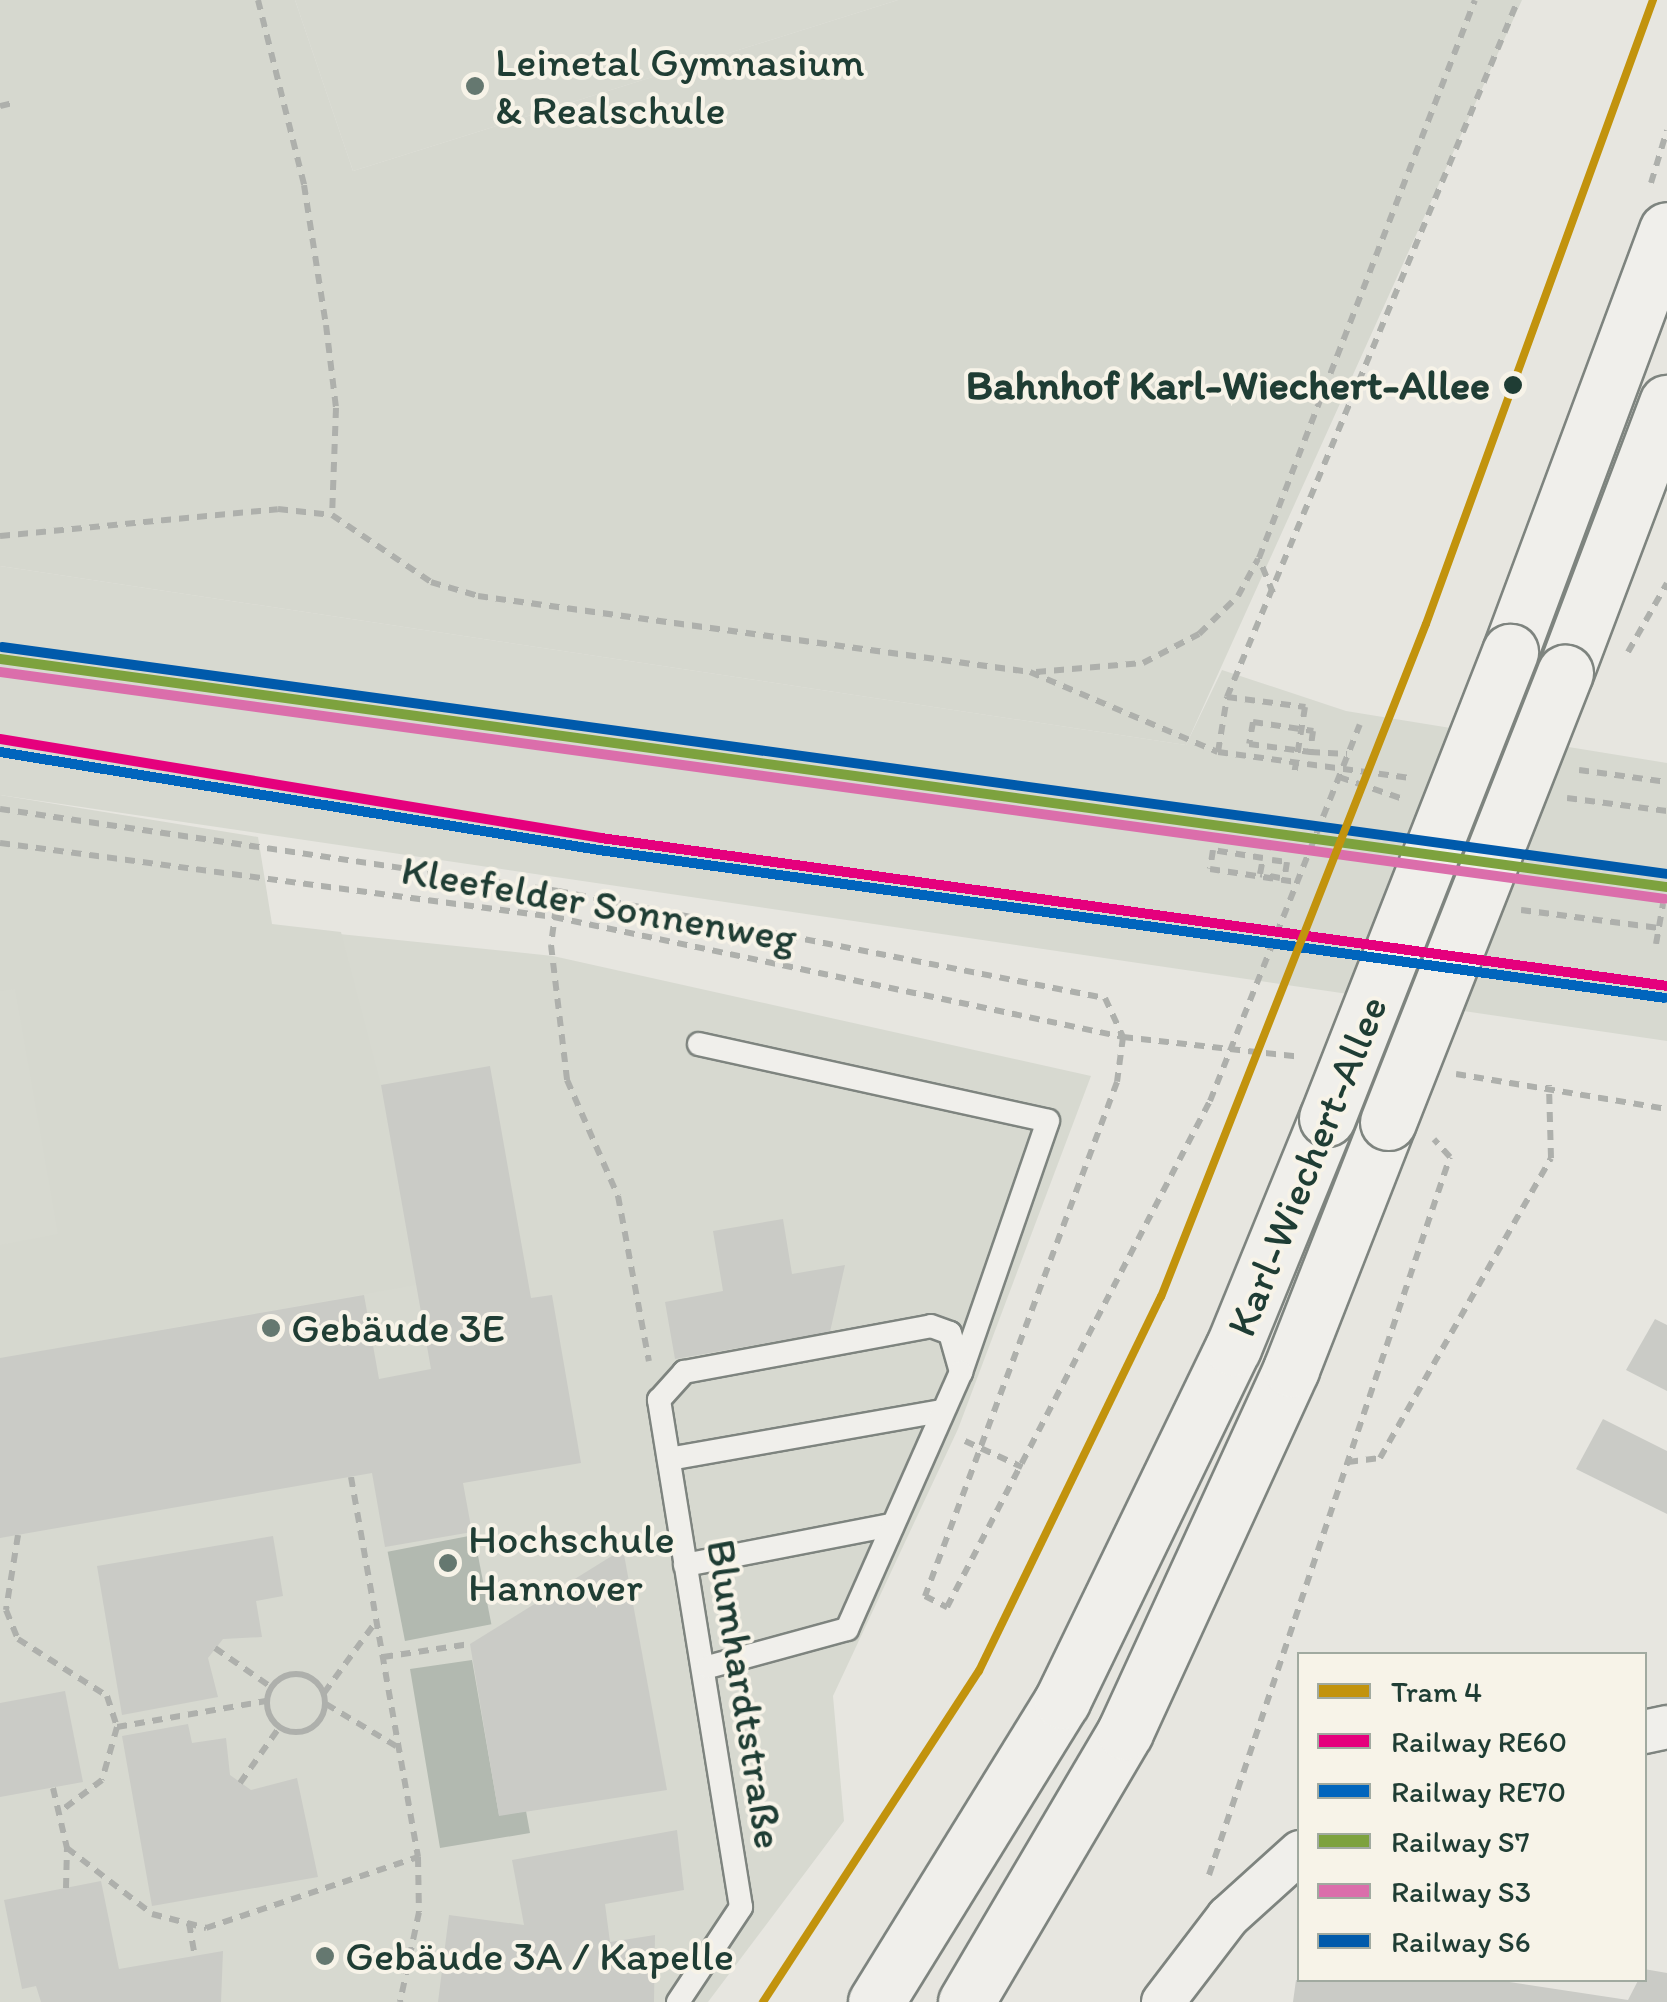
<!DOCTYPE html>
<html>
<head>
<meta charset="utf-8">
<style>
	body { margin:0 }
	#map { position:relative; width:1667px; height:2002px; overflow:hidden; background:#e7e6e0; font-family:Itim,sans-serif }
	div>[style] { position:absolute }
	.built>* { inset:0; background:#d7d9d0 }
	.green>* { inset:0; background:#d6d8cf }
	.water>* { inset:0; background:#b2b9b0; transform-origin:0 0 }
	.building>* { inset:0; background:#cacbc6 }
	.path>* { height:6px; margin-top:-3px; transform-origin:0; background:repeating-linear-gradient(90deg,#aeb0ac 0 10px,transparent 0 18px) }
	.path>.ring { margin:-3px; padding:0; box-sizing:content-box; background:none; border:6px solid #aeb0ac; border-radius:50% }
	.roads { filter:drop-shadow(2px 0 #7e847f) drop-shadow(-2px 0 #7e847f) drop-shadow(0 2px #7e847f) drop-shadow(0 -2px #7e847f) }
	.service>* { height:22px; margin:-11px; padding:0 11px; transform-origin:11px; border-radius:11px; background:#f0efeb }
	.minor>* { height:42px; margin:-21px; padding:0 21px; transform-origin:21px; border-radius:21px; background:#f0efeb }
	.secondary>* { height:55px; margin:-27.5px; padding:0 27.5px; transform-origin:27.5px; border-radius:27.5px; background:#f0efeb }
	.path-bridge>* { height:6px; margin-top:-3px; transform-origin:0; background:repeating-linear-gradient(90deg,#aeb0ac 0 10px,transparent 0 18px) }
	.bridges { filter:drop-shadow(2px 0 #7e847f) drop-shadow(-2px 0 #7e847f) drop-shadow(0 2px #7e847f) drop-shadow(0 -2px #7e847f) }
	.secondary-bridge>* { height:55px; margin:-27.5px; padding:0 27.5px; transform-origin:27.5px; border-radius:27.5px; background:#f0efeb }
	.rail-1>* { height:10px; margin:-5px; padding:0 5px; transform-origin:5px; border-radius:5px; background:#e5007d }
	.rail-2>* { height:10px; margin:-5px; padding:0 5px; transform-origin:5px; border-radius:5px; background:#0065bd }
	.rail-3>* { height:10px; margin:-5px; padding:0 5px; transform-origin:5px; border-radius:5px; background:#7da23e }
	.rail-4>* { height:10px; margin:-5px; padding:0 5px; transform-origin:5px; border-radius:5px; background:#db6eab }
	.rail-5>* { height:10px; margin:-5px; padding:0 5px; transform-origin:5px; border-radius:5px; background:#005aab }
	.tram-1>* { height:8px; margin:-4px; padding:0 4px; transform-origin:4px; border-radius:4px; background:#c2930d }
	.dots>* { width:28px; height:28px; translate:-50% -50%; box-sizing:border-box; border:5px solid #f7f3e8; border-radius:50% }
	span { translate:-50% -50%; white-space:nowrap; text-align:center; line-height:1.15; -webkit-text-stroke:8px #f7f3e8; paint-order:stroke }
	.poi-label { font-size:42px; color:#1f3d34 }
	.left { translate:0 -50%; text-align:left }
	.stop-label { font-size:42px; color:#1f3d34; font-weight:700 }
	.right { translate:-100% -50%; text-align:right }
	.street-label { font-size:42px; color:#1f3d34 }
	.legend { position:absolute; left:1297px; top:1652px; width:350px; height:330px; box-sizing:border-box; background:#f7f3e8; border:2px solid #a1aaa0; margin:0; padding:12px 18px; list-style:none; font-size:30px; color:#1f3d34 }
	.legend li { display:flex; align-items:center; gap:20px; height:50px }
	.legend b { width:50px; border:2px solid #a1aaa0 }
</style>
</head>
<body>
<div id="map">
	<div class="built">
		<i style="clip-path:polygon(295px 0,898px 0,353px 171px)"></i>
		<i style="clip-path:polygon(0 566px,1186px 745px,1222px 670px,1346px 711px,1667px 763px,1667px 1041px,0 795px)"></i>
		<i style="clip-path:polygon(0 899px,553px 956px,1091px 1076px,958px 1429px,833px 1696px,844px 1821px,708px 2002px,0 2002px)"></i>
	</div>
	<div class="green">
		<i style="clip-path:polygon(0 0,295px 0,353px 171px,898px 0,1522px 0,1186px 745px,0 566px)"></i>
		<i style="clip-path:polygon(0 795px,258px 837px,272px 924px,341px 932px,381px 1085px,416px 1285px,0 1358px,0 1245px,58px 1234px,15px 989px,0 991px)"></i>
	</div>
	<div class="water">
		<i style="left:474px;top:1535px;width:91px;height:88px;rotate:79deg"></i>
		<i style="clip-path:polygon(472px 1660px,499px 1815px,526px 1811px,530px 1833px,440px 1848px,410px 1669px)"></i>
	</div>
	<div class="building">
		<i style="clip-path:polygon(490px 1066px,531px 1298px,552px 1295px,581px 1463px,463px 1483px,472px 1532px,385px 1547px,372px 1473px,0 1538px,0 1358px,364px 1295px,379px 1379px,431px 1369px,381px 1085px)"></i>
		<i style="clip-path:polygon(783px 1219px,792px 1274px,845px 1265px,830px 1332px,675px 1359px,665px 1302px,723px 1291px,713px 1231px)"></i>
		<i style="clip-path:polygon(1655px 1319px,1667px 1325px,1667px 1391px,1626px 1370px)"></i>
		<i style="clip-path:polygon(1603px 1419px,1667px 1451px,1667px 1514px,1576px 1469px)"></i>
		<i style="clip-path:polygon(273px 1536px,283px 1596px,256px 1601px,262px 1637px,223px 1639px,208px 1658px,218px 1697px,122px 1715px,97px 1566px)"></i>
		<i style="clip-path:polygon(623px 1549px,667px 1790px,499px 1816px,470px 1644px)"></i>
		<i style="clip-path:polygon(65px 1691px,83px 1782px,0 1797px,0 1703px)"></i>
		<i style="clip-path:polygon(188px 1724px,192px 1743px,226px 1738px,230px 1775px,251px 1790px,297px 1778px,318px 1877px,152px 1906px,122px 1736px)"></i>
		<i style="clip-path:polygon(677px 1830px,684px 1890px,605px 1904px,610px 1942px,655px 1935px,654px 2002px,438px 2002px,449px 1915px,524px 1925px,512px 1860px)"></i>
		<i style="clip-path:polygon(101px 1881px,119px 1969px,223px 1951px,221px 2002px,41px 2002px,36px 1986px,22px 1989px,4px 1900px)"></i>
		<i style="clip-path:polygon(1644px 1969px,1667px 1973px,1667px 2002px,1293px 2002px,1296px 1980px,1496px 1980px,1628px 2000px)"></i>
	</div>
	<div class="path">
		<i style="left:258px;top:0;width:191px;rotate:76deg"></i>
		<i style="left:304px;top:185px;width:142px;rotate:81.1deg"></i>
		<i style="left:326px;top:325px;width:84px;rotate:83.1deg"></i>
		<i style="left:336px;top:408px;width:107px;rotate:92.1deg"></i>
		<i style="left:0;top:106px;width:17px;rotate:-13deg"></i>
		<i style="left:1651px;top:183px;width:55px;rotate:-73.2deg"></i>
		<i style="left:0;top:536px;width:279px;rotate:-5.5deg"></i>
		<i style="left:278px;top:509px;width:54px;rotate:6.3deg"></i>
		<i style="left:332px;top:515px;width:120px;rotate:34.1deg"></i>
		<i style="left:431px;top:582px;width:49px;rotate:16.6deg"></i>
		<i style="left:478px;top:596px;width:557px;rotate:7.84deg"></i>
		<i style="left:1030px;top:672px;width:204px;rotate:23.1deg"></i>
		<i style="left:1218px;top:752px;width:194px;rotate:7.7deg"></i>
		<i style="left:1273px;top:593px;width:38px;rotate:-112deg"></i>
		<i style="left:1259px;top:558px;width:598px;rotate:-68.84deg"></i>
		<i style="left:1628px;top:652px;width:79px;rotate:-60.5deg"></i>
		<i style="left:1036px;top:672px;width:107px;rotate:-4.8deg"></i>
		<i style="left:1143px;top:663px;width:63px;rotate:-27.4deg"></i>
		<i style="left:1199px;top:634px;width:54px;rotate:-44.3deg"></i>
		<i style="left:1238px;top:596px;width:42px;rotate:-61.6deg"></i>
		<i style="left:1227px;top:697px;width:79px;rotate:7.3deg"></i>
		<i style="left:1305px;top:707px;width:69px;rotate:99.2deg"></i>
		<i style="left:1253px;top:722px;width:61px;rotate:8.5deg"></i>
		<i style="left:1313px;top:731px;width:21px;rotate:98deg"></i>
		<i style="left:1310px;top:752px;width:37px;rotate:3deg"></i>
		<i style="left:1218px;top:752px;width:56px;rotate:-80.7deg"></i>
		<i style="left:1227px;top:697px;width:755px;rotate:-67.34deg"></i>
		<i style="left:1579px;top:770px;width:89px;rotate:7.8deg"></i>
		<i style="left:1339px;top:777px;width:65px;rotate:19deg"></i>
		<i style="left:1567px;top:798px;width:101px;rotate:7.4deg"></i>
		<i style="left:0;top:809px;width:564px;rotate:8.36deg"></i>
		<i style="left:558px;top:891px;width:557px;rotate:11.07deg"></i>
		<i style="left:1105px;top:998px;width:43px;rotate:65.2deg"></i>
		<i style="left:1123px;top:1037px;width:45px;rotate:97.6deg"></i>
		<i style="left:1117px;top:1082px;width:549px;rotate:110.48deg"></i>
		<i style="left:925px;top:1596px;width:25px;rotate:27deg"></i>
		<i style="left:947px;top:1607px;width:570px;rotate:-62.54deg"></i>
		<i style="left:0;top:843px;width:559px;rotate:7.61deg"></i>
		<i style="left:554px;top:917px;width:582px;rotate:11.91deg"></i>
		<i style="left:1123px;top:1037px;width:178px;rotate:6.4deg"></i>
		<i style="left:1272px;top:860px;width:15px;rotate:8deg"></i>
		<i style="left:1287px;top:862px;width:19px;rotate:99deg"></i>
		<i style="left:1280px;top:878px;width:20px;rotate:-169deg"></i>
		<i style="left:1260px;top:874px;width:16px;rotate:-79deg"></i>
		<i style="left:1263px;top:858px;width:51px;rotate:-170.9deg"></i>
		<i style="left:1213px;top:850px;width:19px;rotate:99deg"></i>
		<i style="left:1210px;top:869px;width:87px;rotate:8.6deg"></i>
		<i style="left:558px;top:891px;width:54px;rotate:97.4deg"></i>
		<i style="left:551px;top:945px;width:136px;rotate:83.2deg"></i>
		<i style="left:567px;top:1080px;width:127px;rotate:66.3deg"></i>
		<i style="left:618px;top:1196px;width:168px;rotate:79.4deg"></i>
		<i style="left:1521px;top:910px;width:139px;rotate:7.4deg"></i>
		<i style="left:1656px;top:944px;width:41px;rotate:-80.1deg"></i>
		<i style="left:1456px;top:1074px;width:214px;rotate:9.4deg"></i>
		<i style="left:965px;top:1441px;width:63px;rotate:24.5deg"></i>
		<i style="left:1348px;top:1462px;width:32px;rotate:-7deg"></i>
		<i style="left:1380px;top:1458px;width:345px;rotate:-60.3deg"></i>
		<i style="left:1551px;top:1158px;width:73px;rotate:-91.6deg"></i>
		<i style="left:351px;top:1477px;width:386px;rotate:80deg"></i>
		<i style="left:418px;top:1857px;width:55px;rotate:89deg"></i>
		<i style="left:419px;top:1912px;width:92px;rotate:101.9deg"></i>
		<i style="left:18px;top:1535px;width:76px;rotate:99.1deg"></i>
		<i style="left:6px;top:1610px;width:31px;rotate:68deg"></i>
		<i style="left:18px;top:1639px;width:106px;rotate:32.6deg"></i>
		<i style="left:107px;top:1696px;width:33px;rotate:72deg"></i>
		<i style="left:117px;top:1727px;width:55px;rotate:105.8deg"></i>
		<i style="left:102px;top:1780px;width:55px;rotate:143.1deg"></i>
		<i style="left:215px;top:1648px;width:68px;rotate:34.9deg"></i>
		<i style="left:383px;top:1657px;width:88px;rotate:-8.5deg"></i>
		<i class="ring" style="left:267px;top:1674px;width:52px;height:52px"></i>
		<i style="left:324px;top:1693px;width:90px;rotate:-54deg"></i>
		<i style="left:326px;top:1704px;width:82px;rotate:31deg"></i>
		<i style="left:117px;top:1727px;width:151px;rotate:-9.9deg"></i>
		<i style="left:240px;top:1783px;width:67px;rotate:-54.7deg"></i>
		<i style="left:53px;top:1788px;width:62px;rotate:76.9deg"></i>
		<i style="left:67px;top:1848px;width:108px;rotate:37.8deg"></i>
		<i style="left:152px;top:1914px;width:56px;rotate:14.5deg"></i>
		<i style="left:206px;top:1928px;width:224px;rotate:-18.5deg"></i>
		<i style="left:1209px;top:1875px;width:757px;rotate:-71.45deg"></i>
		<i style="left:1450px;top:1157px;width:24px;rotate:-132deg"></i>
		<i style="left:66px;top:1888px;width:40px;rotate:-88.6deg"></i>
		<i style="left:189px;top:1923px;width:34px;rotate:80deg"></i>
	</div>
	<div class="roads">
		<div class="service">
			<i style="left:699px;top:1044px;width:357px;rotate:12.4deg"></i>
			<i style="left:1048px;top:1121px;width:266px;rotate:109.1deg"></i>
			<i style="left:669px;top:1459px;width:277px;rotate:-10deg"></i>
			<i style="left:685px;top:1565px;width:210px;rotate:-11deg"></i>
			<i style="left:678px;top:2002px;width:114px;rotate:-56.4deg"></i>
			<i style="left:741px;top:1907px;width:514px;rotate:-99.19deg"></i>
			<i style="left:659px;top:1400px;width:38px;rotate:-48deg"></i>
			<i style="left:684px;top:1372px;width:251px;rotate:-10.5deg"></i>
			<i style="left:931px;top:1326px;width:20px;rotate:20deg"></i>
			<i style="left:950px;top:1333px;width:41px;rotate:74.2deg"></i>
			<i style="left:961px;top:1372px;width:281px;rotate:113.9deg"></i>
			<i style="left:847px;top:1629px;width:144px;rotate:164.7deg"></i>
		</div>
		<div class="minor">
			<i style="left:1644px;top:1732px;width:24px;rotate:-12deg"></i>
			<i style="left:1163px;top:2002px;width:107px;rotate:-52.6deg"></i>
			<i style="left:1228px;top:1917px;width:97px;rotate:-42.1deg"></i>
		</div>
		<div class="secondary">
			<i style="left:1510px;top:652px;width:450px;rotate:-69.6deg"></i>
			<i style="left:1565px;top:673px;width:289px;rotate:-69.3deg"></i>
			<i style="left:876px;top:2002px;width:354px;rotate:-58.3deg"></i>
			<i style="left:1062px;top:1701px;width:392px;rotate:-64.2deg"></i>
			<i style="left:1233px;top:1348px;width:248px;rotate:-67.8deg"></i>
			<i style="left:966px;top:2002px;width:313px;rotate:-59.5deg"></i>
			<i style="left:1125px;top:1732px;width:399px;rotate:-65.4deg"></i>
			<i style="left:1291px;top:1369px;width:265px;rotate:-68.6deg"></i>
		</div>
	</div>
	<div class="path-bridge">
		<i style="left:1253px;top:722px;width:22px;rotate:100deg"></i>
		<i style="left:1249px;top:744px;width:62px;rotate:7.5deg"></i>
		<i style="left:1210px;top:1101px;width:405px;rotate:-68.3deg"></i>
	</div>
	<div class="bridges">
		<div class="secondary-bridge">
			<i style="left:1327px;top:1118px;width:501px;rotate:-68.56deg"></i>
			<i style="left:1388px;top:1122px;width:483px;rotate:-68.5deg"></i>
		</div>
	</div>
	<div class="rail-1">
		<i style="left:0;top:739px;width:609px;rotate:9.35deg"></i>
		<i style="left:601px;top:838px;width:1076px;rotate:7.9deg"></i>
	</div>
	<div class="rail-2">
		<i style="left:0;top:752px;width:607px;rotate:9.29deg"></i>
		<i style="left:599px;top:850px;width:1076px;rotate:7.9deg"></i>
	</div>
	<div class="rail-3">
		<i style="left:0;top:659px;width:1683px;rotate:7.79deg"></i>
	</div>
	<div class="rail-4">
		<i style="left:0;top:672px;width:1680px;rotate:7.76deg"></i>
	</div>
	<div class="rail-5">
		<i style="left:2px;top:647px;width:1680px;rotate:7.76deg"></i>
	</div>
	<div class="tram-1">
		<i style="left:763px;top:2002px;width:395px;rotate:-56.9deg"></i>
		<i style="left:979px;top:1671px;width:416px;rotate:-64.1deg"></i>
		<i style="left:1161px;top:1297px;width:723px;rotate:-68.51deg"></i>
		<i style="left:1426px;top:624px;width:664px;rotate:-70.01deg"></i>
	</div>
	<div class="dots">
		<i style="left:475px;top:86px;background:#657870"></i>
		<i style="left:1513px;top:385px;background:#1f3d34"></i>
		<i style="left:271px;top:1328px;background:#657870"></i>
		<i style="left:448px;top:1563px;background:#657870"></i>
		<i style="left:325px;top:1956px;background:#657870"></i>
	</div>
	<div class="poi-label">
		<span class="left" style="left:495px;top:86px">Leinetal Gymnasium<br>&amp; Realschule</span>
		<span class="left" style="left:291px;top:1328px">Gebäude 3E</span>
		<span class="left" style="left:468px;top:1563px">Hochschule<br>Hannover</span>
		<span class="left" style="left:345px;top:1956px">Gebäude 3A / Kapelle</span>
	</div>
	<div class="stop-label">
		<span class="right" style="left:1490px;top:385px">Bahnhof Karl-Wiechert-Allee</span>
	</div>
	<div class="street-label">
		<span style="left:599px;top:904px;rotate:10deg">Kleefelder Sonnenweg</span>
		<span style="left:1307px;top:1166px;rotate:-68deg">Karl-Wiechert-Allee</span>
		<span style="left:745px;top:1694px;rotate:81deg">Blumhardtstraße</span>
	</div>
	<ul class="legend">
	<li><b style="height:12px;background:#c2930d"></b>Tram 4</li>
	<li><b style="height:12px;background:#e5007d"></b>Railway RE60</li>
	<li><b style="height:12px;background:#0065bd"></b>Railway RE70</li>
	<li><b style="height:12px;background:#7da23e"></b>Railway S7</li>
	<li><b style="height:12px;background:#db6eab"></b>Railway S3</li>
	<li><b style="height:12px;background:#005aab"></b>Railway S6</li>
	</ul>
</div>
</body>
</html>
